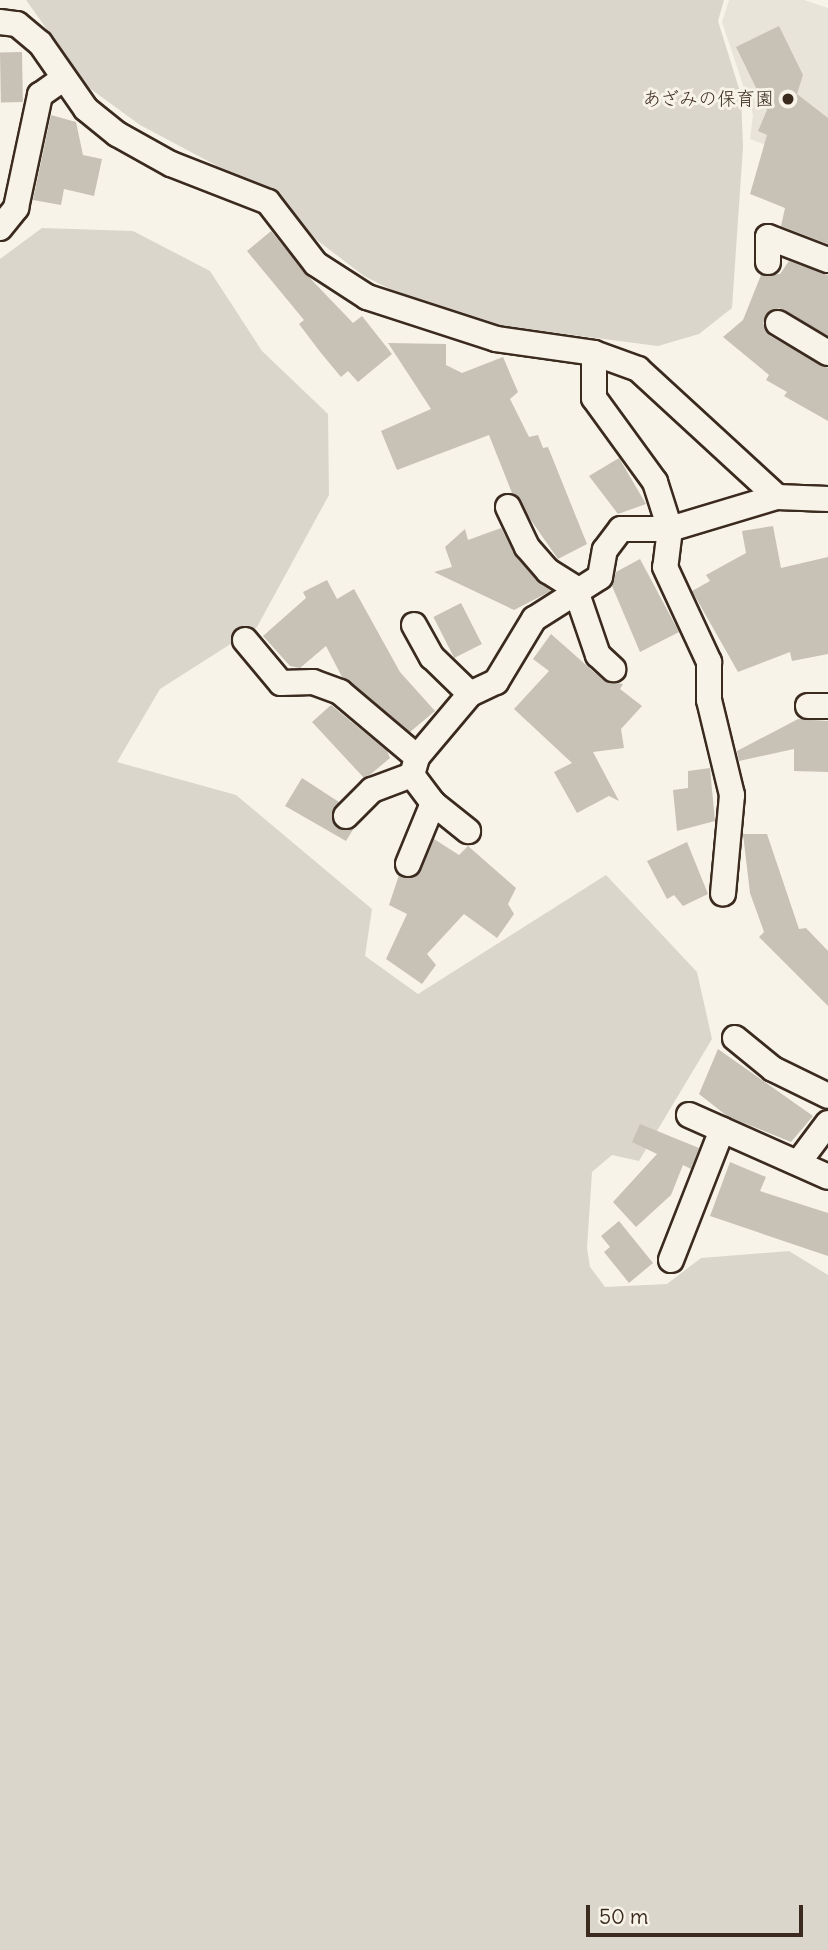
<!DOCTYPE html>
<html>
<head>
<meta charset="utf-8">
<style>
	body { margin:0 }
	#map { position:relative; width:828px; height:1950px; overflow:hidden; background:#f7f3e8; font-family:Delius,"Klee One",sans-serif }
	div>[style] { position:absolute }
	.built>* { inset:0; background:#e9e4d9 }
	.green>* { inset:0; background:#dbd6cb }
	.building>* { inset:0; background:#c8c1b6; transform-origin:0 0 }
	.roads { filter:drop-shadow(2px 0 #3b2a1e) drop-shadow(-2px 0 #3b2a1e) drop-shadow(0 2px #3b2a1e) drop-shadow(0 -2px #3b2a1e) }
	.street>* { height:24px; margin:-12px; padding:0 12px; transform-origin:12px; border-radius:12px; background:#f7f3e8 }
	.dots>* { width:19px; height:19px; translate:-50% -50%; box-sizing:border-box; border:4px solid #f7f3e8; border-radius:50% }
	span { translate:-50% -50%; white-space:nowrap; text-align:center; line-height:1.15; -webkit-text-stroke:6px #f7f3e8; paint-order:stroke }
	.poi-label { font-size:19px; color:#3b2a1e }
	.right { translate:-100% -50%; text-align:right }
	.scale { position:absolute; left:586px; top:1905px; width:217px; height:32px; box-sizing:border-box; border:4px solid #3b2a1e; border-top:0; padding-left:9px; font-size:21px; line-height:24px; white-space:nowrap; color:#3b2a1e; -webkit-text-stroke:5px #f7f3e8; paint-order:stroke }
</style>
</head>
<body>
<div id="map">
	<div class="built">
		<i style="clip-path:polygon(729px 0,804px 0,828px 8px,828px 168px,750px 139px,753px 115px,722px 22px)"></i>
	</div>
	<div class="green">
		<i style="clip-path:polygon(26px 0,724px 0,718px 21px,741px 95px,743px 147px,732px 308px,699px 334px,658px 346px,502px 326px,420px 304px,364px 276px,309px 234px,287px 203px,140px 125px,88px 87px)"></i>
		<i style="clip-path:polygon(42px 228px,133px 231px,210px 271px,262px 351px,328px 414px,329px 495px,257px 627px,160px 689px,117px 762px,236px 795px,372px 909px,365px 956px,418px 994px,606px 875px,697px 972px,712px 1039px,639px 1161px,612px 1155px,592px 1172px,587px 1248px,590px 1267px,605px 1287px,667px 1284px,701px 1258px,789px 1251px,828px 1275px,828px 1950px,0 1950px,0 259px)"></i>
	</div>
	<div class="building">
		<i style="clip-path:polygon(779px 26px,803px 75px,797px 94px,828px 118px,828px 244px,781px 226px,785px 208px,750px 194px,767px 135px,758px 131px,767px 110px,736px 47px)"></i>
		<i style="left:22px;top:52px;width:50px;height:22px;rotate:89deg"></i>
		<i style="clip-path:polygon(51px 115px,76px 122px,83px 155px,102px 159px,94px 196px,64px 189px,61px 205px,33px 200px)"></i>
		<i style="clip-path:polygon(271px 231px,305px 273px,353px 323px,362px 316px,392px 354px,358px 382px,348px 371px,341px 377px,321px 353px,299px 324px,304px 320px,247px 251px)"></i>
		<i style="clip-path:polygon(789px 261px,828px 275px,828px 336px,779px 308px,763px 323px,770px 336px,828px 368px,828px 421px,784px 396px,787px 392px,766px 380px,769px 375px,723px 337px,743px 320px,761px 275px,780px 274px)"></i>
		<i style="clip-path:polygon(388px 343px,446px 344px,446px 365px,462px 373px,503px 357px,518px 392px,510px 399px,529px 437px,538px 435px,543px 448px,548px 447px,587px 544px,558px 559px,512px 493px,489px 435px,397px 470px,381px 431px,431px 409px)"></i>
		<i style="clip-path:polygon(619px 458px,646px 504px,618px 514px,589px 476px)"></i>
		<i style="clip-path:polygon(773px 526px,781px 568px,828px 557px,828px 654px,792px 661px,790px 652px,738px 672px,692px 591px,710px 581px,706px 575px,746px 553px,742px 531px)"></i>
		<i style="clip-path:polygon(501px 528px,516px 557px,551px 591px,514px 610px,434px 572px,452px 567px,445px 547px,465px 529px,468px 540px)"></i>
		<i style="clip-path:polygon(640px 559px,679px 632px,640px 652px,612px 586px,616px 572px)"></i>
		<i style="clip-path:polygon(327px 580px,337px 599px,354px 589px,400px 672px,435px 711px,410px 732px,342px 677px,326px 646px,300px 668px,290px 666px,263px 636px,306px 598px,303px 592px)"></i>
		<i style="left:461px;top:603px;width:46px;height:31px;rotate:63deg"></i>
		<i style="clip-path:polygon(551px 634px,603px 680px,623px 684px,620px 689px,642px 706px,621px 729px,624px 748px,593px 752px,619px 801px,609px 796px,577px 813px,554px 772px,572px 763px,514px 709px,549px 671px,533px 659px)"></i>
		<i style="clip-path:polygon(331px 705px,387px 751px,390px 758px,371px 774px,364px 778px,312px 722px)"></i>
		<i style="clip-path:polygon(798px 719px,828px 721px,828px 772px,794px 771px,794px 749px,739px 761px,737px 751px)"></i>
		<i style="clip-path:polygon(710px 768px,715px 821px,677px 831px,673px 790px,688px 788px,688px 771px)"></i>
		<i style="clip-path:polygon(302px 778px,339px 802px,332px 819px,342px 830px,354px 828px,346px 841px,285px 806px)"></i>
		<i style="clip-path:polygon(743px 834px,767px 834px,799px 929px,806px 928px,828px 951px,828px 1006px,759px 937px,764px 932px,750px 893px)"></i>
		<i style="clip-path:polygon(434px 839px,459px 855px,468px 846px,516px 888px,508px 904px,514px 914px,497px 938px,464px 914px,427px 954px,436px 965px,422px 984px,386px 959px,407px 914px,389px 905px,399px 875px,418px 875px)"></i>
		<i style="clip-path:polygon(687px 842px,708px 894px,683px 906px,674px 895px,667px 899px,647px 861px)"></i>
		<i style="clip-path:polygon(718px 1049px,813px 1116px,791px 1142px,727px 1116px,699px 1094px)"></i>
		<i style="clip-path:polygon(640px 1124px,699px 1148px,691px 1169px,683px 1165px,671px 1195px,636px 1227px,613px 1202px,657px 1154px,632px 1142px)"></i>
		<i style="clip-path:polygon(730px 1162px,766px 1177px,760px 1191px,828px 1213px,828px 1256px,710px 1216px)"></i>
		<i style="clip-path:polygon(619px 1221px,653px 1263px,629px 1283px,604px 1252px,610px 1247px,601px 1236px)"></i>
	</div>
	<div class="roads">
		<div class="street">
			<i style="left:0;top:22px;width:17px;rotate:7deg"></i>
			<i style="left:17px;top:24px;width:30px;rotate:40deg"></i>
			<i style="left:40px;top:43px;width:80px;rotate:55.1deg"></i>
			<i style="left:86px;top:109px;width:40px;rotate:39deg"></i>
			<i style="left:117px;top:134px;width:62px;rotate:29.1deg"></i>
			<i style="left:171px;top:164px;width:104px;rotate:21.4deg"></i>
			<i style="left:268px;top:202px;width:78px;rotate:52.3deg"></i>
			<i style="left:316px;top:264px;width:61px;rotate:32.9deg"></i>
			<i style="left:367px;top:297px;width:136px;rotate:18deg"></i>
			<i style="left:496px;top:339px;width:99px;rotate:8.1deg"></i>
			<i style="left:594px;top:353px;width:47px;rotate:20deg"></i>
			<i style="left:638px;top:369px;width:189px;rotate:42.6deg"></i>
			<i style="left:0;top:228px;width:26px;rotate:-51deg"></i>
			<i style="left:16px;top:208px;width:116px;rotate:-78deg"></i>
			<i style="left:40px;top:95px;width:28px;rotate:-35deg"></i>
			<i style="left:768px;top:262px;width:25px;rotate:-90deg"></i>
			<i style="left:768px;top:237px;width:64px;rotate:21deg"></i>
			<i style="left:778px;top:323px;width:58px;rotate:31deg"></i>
			<i style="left:594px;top:353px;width:45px;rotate:90deg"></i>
			<i style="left:594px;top:398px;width:104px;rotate:54deg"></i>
			<i style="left:655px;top:482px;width:49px;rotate:72.3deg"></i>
			<i style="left:670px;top:529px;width:38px;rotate:97deg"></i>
			<i style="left:665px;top:567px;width:105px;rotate:65.1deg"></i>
			<i style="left:709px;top:662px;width:38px;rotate:90deg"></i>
			<i style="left:709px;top:700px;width:98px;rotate:76.4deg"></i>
			<i style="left:732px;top:795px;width:99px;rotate:95.2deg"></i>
			<i style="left:508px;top:507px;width:44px;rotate:64.6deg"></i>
			<i style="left:527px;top:547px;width:32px;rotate:49deg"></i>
			<i style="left:548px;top:571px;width:32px;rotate:32deg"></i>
			<i style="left:575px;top:588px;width:71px;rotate:71.1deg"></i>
			<i style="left:598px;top:655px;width:21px;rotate:43deg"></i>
			<i style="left:414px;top:625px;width:37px;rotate:61deg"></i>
			<i style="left:432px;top:657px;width:53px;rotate:44.2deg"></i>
			<i style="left:245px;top:640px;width:56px;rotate:50.1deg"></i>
			<i style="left:281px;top:683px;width:32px;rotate:-2deg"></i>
			<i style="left:313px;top:682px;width:29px;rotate:20deg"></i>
			<i style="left:340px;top:692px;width:101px;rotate:40.2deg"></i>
			<i style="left:808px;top:706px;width:20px"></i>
			<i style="left:433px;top:803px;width:45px;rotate:38.7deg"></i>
			<i style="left:346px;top:816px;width:37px;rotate:-45deg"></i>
			<i style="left:372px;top:790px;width:43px;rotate:-20.6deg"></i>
			<i style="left:408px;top:864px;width:66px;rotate:-67.7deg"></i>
			<i style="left:433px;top:803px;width:35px;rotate:-127deg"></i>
			<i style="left:412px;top:775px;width:19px;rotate:-74deg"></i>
			<i style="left:417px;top:757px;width:82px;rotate:-49.9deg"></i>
			<i style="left:470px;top:694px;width:29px;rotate:-25deg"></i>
			<i style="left:496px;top:682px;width:74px;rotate:-58.9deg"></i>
			<i style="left:534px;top:619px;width:78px;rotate:-32.5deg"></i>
			<i style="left:600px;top:577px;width:27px;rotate:-80deg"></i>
			<i style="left:605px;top:550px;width:26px;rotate:-53deg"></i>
			<i style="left:621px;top:529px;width:49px"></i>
			<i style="left:670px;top:529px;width:112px;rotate:-16.7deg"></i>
			<i style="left:777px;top:497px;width:51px;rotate:2.2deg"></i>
			<i style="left:735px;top:1038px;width:49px;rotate:39.2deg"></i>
			<i style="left:773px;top:1069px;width:61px;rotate:26.1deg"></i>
			<i style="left:689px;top:1115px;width:152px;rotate:24deg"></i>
			<i style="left:798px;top:1163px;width:50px;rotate:-53.1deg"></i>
			<i style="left:671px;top:1260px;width:140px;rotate:-68.6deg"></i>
		</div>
	</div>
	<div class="dots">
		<i style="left:788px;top:99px;background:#3b2a1e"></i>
	</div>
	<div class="poi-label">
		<span class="right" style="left:774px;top:99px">あざみの保育園</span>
	</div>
	<div class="scale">50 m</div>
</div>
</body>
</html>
